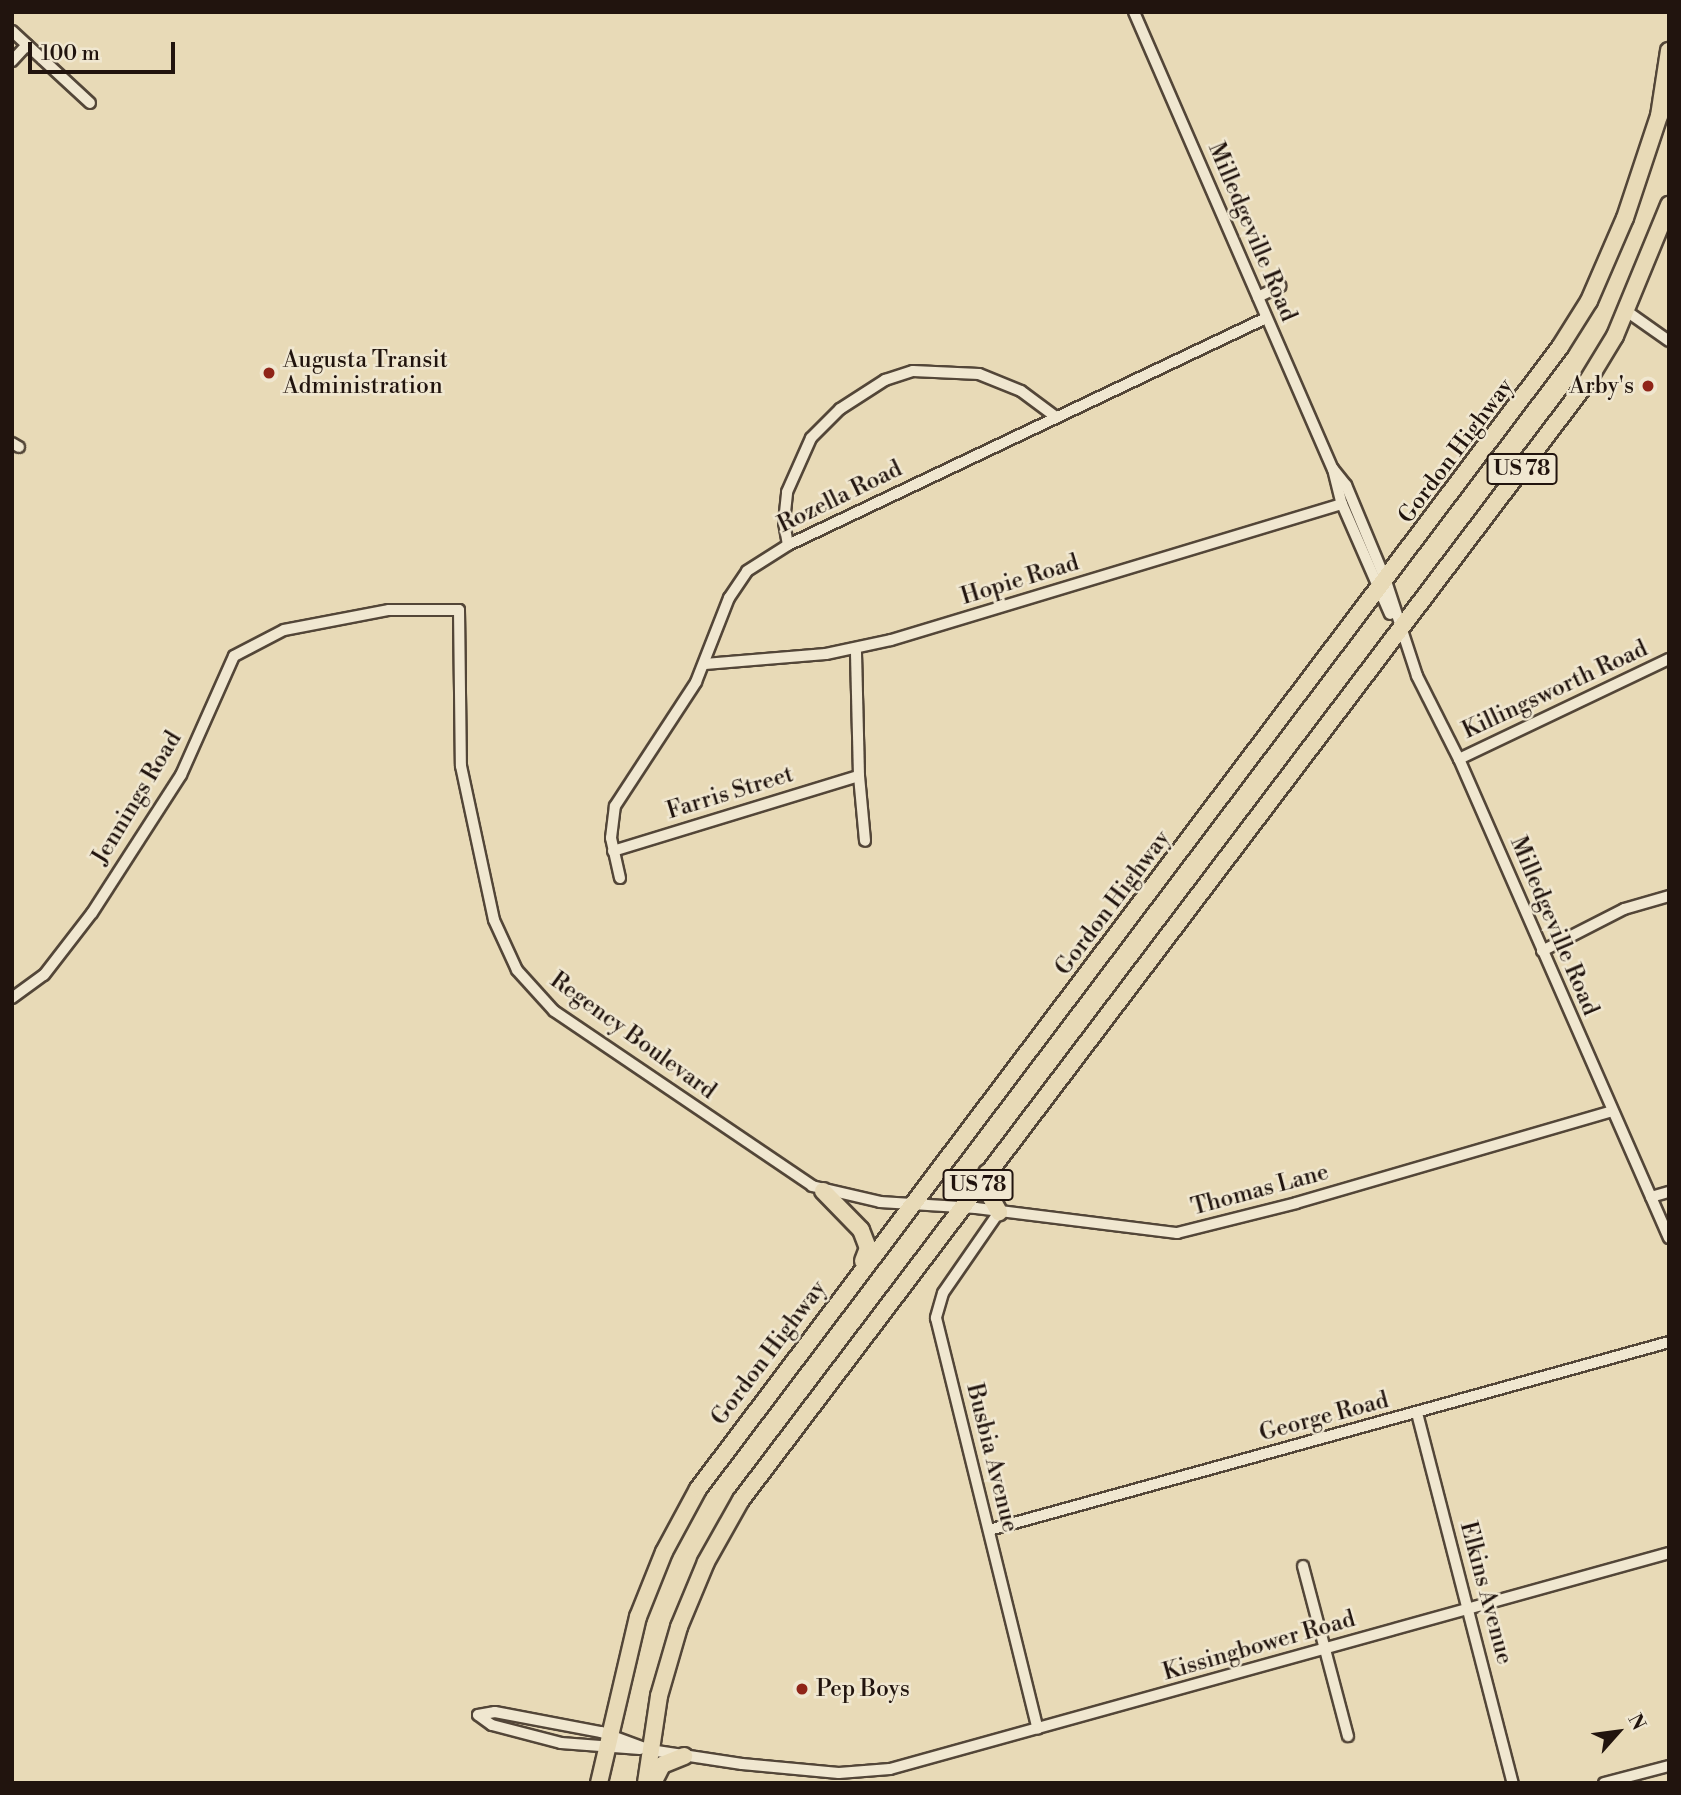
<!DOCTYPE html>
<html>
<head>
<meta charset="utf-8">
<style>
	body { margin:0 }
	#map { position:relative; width:1681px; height:1795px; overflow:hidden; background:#e8dab7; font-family:"Libre Bodoni",serif }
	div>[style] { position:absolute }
	.roads { filter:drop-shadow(2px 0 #534638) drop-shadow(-2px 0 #534638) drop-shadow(0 2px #534638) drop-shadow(0 -2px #534638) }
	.minor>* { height:10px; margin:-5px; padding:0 5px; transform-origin:5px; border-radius:5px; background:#f0e7d0 }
	.highway>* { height:16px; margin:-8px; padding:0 8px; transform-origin:8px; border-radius:8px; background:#e8dab7 }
	.dots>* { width:19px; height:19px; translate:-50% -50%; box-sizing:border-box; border:4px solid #f0e7d0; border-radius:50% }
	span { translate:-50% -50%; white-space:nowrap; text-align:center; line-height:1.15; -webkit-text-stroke:5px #f0e7d0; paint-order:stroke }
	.shield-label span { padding:2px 5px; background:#f0e7d0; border:2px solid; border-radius:5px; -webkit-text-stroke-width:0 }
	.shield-label { font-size:21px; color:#21140e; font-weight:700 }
	.street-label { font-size:23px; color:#21140e }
	.poi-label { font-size:23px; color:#21140e }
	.left { translate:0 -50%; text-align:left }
	.right { translate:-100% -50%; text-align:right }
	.frame { position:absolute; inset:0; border:14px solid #21140e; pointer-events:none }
	.north { position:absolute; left:1583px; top:1697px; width:70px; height:70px; -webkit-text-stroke:5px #f0e7d0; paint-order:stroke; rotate:62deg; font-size:19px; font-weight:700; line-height:28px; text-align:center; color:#21140e }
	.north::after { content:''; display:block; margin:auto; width:24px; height:32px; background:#21140e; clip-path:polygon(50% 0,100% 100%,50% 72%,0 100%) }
	.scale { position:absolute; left:28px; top:42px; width:147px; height:32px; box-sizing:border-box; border:4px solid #21140e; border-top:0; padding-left:9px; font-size:21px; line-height:24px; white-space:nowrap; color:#21140e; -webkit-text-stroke:5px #f0e7d0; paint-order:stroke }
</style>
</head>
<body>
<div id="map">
	<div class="roads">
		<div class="minor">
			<i style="left:1134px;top:12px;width:498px;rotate:66.5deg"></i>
			<i style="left:1333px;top:469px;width:36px;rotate:76deg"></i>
			<i style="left:1342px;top:504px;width:120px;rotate:66.4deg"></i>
			<i style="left:12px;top:31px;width:106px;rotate:42.7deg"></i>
			<i style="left:12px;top:61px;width:22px;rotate:-47deg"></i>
			<i style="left:1258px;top:297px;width:25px;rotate:-26deg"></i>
			<i style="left:1625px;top:310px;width:54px;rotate:35.2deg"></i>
			<i style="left:12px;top:443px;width:8px;rotate:30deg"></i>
			<i style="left:1333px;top:469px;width:21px;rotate:51deg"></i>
			<i style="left:1346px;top:485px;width:104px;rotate:67.4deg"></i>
			<i style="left:1386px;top:581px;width:100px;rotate:71.9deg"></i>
			<i style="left:1417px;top:676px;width:93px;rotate:63.2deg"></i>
			<i style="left:1459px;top:759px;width:523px;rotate:66.33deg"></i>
			<i style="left:788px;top:545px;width:23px;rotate:-100deg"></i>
			<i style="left:784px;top:522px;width:30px;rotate:-84deg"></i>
			<i style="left:787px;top:492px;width:59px;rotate:-66deg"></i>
			<i style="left:811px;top:438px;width:41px;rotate:-45deg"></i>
			<i style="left:840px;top:409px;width:54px;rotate:-32.8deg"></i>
			<i style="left:885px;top:380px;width:29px;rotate:-18deg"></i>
			<i style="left:913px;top:371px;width:66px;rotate:2.6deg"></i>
			<i style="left:979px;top:374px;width:45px;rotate:22deg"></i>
			<i style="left:1021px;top:391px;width:44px;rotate:36.6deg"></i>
			<i style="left:705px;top:664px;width:121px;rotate:-4.7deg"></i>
			<i style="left:826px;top:654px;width:66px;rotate:-12.2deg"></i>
			<i style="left:891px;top:640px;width:471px;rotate:-16.8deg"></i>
			<i style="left:1459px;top:759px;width:233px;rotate:-25.5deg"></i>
			<i style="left:859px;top:776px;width:65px;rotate:84.7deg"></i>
			<i style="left:613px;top:851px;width:257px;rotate:-17deg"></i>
			<i style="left:859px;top:776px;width:127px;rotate:-91.4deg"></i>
			<i style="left:620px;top:878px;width:41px;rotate:-102.7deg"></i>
			<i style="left:611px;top:838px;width:32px;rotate:-83deg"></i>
			<i style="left:615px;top:806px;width:148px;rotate:-56.8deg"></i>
			<i style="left:696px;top:682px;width:90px;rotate:-68.6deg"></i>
			<i style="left:729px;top:598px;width:32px;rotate:-56deg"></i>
			<i style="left:747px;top:571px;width:49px;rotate:-32.4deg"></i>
			<i style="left:788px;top:545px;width:529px;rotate:-25.4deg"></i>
			<i style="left:1542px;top:951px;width:92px;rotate:-27.1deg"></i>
			<i style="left:1624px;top:909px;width:47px;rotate:-16.1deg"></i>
			<i style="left:12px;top:998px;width:39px;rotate:-36deg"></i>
			<i style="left:44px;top:975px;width:78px;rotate:-52.3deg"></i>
			<i style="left:92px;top:913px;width:164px;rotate:-57.2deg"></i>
			<i style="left:181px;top:775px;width:130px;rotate:-66deg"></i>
			<i style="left:234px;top:656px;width:56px;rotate:-27.5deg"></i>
			<i style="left:284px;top:630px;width:107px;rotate:-10.8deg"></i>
			<i style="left:389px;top:610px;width:70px"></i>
			<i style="left:459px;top:610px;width:156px;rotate:89.3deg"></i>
			<i style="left:461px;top:766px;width:157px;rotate:77.9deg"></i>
			<i style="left:494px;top:920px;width:55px;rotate:65.3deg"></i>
			<i style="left:517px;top:970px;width:55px;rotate:47.9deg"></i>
			<i style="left:554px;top:1011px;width:312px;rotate:34.1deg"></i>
			<i style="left:812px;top:1186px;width:70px;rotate:13.2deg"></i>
			<i style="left:880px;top:1202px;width:96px;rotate:3.6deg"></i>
			<i style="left:976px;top:1208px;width:203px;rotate:7.1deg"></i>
			<i style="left:1177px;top:1233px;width:123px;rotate:-14.1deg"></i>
			<i style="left:1296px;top:1203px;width:327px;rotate:-16.2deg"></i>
			<i style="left:1651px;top:1197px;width:19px;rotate:-16deg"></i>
			<i style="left:999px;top:1212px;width:98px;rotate:124.7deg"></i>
			<i style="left:943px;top:1293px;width:26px;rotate:106deg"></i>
			<i style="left:936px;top:1318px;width:423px;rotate:76.1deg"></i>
			<i style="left:1417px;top:1413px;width:382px;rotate:75.5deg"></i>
			<i style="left:989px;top:1530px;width:706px;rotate:-15.45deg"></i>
			<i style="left:1303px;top:1566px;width:176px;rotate:75.2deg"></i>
			<i style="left:478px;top:1715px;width:17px;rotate:-10deg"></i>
			<i style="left:495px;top:1712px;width:108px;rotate:10.7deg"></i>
			<i style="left:601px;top:1732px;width:52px;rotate:20.2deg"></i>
			<i style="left:650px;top:1750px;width:93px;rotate:8.7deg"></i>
			<i style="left:742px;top:1764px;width:97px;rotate:5.3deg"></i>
			<i style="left:839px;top:1773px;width:51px;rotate:-4.5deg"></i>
			<i style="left:890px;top:1769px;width:808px;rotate:-15.5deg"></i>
			<i style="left:478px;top:1715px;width:17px;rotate:36deg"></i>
			<i style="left:492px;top:1725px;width:71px;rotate:14.6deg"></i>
			<i style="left:561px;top:1743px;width:79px;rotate:4.3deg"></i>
			<i style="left:1604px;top:1783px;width:67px;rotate:-14.7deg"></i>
		</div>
		<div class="highway">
			<i style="left:987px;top:1173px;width:21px;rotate:85deg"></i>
			<i style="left:989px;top:1194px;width:21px;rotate:61deg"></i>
			<i style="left:823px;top:1191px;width:54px;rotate:45.7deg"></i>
			<i style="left:861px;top:1230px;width:19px;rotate:69deg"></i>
			<i style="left:868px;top:1248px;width:14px;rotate:111deg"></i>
			<i style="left:599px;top:1783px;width:171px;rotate:-76.8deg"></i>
			<i style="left:638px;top:1617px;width:70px;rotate:-68.2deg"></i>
			<i style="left:664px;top:1552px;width:72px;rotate:-61.6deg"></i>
			<i style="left:698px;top:1489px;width:1431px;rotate:-52.95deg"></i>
			<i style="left:1560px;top:347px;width:54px;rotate:-57.8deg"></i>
			<i style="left:1589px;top:301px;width:90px;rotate:-66.6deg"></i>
			<i style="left:1625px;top:218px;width:108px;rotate:-71.6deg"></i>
			<i style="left:1659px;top:116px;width:66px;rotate:-81.3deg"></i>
			<i style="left:646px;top:1783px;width:88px;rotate:-81.5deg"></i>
			<i style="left:659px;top:1696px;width:72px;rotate:-73.8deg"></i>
			<i style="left:679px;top:1627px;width:70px;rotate:-67.4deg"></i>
			<i style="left:706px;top:1562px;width:71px;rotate:-60.6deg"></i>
			<i style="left:741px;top:1500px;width:1402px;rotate:-52.88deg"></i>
			<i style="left:1587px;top:382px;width:54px;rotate:-58.7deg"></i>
			<i style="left:1615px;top:336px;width:142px;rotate:-67.6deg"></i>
			<i style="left:653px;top:1783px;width:20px;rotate:-63deg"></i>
			<i style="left:662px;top:1765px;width:24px;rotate:-22deg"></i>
		</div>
	</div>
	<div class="dots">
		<i style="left:269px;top:373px;background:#8f2418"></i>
		<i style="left:1648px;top:386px;background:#8f2418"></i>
		<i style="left:802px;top:1689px;background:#8f2418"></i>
	</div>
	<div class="shield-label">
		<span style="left:1522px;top:469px">US 78</span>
		<span style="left:978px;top:1185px">US 78</span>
	</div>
	<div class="street-label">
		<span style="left:1252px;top:232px;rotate:67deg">Milledgeville Road</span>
		<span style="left:1456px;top:451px;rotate:-53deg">Gordon Highway</span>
		<span style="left:840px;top:497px;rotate:-26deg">Rozella Road</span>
		<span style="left:1020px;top:580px;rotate:-17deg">Hopie Road</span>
		<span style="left:1555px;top:690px;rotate:-25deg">Killingsworth Road</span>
		<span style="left:730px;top:793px;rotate:-17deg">Farris Street</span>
		<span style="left:137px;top:798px;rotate:-59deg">Jennings Road</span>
		<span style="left:1113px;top:903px;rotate:-53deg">Gordon Highway</span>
		<span style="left:1554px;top:926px;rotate:67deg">Milledgeville Road</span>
		<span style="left:633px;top:1036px;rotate:36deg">Regency Boulevard</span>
		<span style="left:1260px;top:1190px;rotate:-15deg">Thomas Lane</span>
		<span style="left:769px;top:1353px;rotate:-53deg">Gordon Highway</span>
		<span style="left:1324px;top:1417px;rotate:-15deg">George Road</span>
		<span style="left:992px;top:1458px;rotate:76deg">Busbia Avenue</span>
		<span style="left:1486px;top:1593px;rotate:75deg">Elkins Avenue</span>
		<span style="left:1259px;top:1646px;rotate:-16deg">Kissingbower Road</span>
	</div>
	<div class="poi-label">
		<span class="left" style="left:283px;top:373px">Augusta Transit<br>Administration</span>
		<span class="right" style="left:1634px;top:386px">Arby's</span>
		<span class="left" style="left:816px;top:1689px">Pep Boys</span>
	</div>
	<div class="frame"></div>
	<div class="north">N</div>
	<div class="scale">100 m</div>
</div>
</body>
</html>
